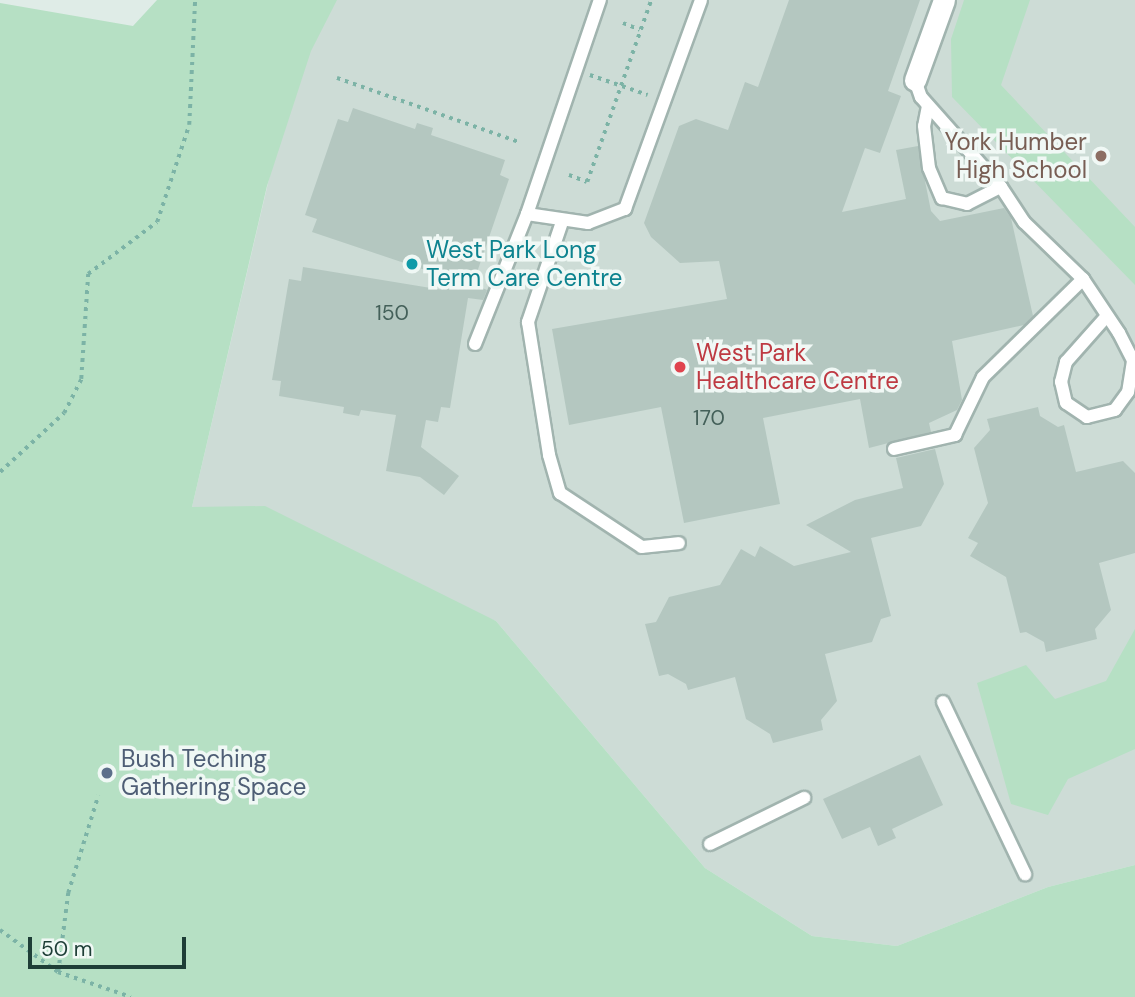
<!DOCTYPE html>
<html>
<head>
<meta charset="utf-8">
<style>
	body { margin:0 }
	#map { position:relative; width:1135px; height:997px; overflow:hidden; background:#dfece7; font-family:"DM Sans",sans-serif }
	div>[style] { position:absolute }
	.built>* { inset:0; background:#cddcd6 }
	.green>* { inset:0; background:#b6e0c4 }
	.building>* { inset:0; background:#b4c7c0 }
	.path>* { height:3.5px; margin-top:-1.75px; transform-origin:0; background:repeating-linear-gradient(90deg,#7cb3a6 0 3.5px,transparent 0 8.5px) }
	.roads { filter:drop-shadow(2px 0 #a1b4af) drop-shadow(-2px 0 #a1b4af) drop-shadow(0 2px #a1b4af) drop-shadow(0 -2px #a1b4af) }
	.service>* { height:12px; margin:-6px; padding:0 6px; transform-origin:6px; border-radius:6px; background:#fff }
	.minor>* { height:21px; margin:-10.5px; padding:0 10.5px; transform-origin:10.5px; border-radius:10.5px; background:#fff }
	.dots>* { width:19px; height:19px; translate:-50% -50%; box-sizing:border-box; border:4px solid #f0f8f5; border-radius:50% }
	span { translate:-50% -50%; white-space:nowrap; text-align:center; line-height:1.15; -webkit-text-stroke:7px #f0f8f5; paint-order:stroke }
	.number-label { font-size:21px; color:#446059 }
	.number-label span { -webkit-text-stroke-width:0 }
	.education-label { font-size:24px; color:#785e54 }
	.right { translate:-100% -50%; text-align:right }
	.culture-label { font-size:24px; color:#0d838f }
	.left { translate:0 -50%; text-align:left }
	.health-label { font-size:24px; color:#be3a42 }
	.service-label { font-size:24px; color:#4e5e75 }
	.scale { position:absolute; left:28px; top:937px; width:158px; height:32px; box-sizing:border-box; border:4px solid #1e3e37; border-top:0; padding-left:9px; font-size:21px; line-height:24px; white-space:nowrap; color:#1e3e37; -webkit-text-stroke:5px #f0f8f5; paint-order:stroke }
</style>
</head>
<body>
<div id="map">
	<div class="built">
		<i style="clip-path:polygon(311px 0,1135px 0,1135px 865px,1048px 887px,897px 946px,812px 936px,705px 868px,496px 621px,192px 507px)"></i>
	</div>
	<div class="green">
		<i style="clip-path:polygon(157px 0,337px 0,311px 51px,267px 186px,192px 507px,265px 506px,496px 621px,705px 868px,812px 936px,897px 946px,1048px 887px,1135px 865px,1135px 997px,0 997px,0 3px,133px 26px)"></i>
		<i style="clip-path:polygon(964px 0,1030px 0,1001px 85px,1135px 227px,1135px 285px,952px 97px,951px 39px)"></i>
		<i style="clip-path:polygon(1135px 629px,1135px 749px,1068px 779px,1048px 815px,1011px 804px,977px 683px,1026px 665px,1055px 699px,1106px 681px)"></i>
	</div>
	<div class="building">
		<i style="clip-path:polygon(789px 0,920px 0,888px 91px,901px 96px,880px 153px,865px 148px,842px 212px,906px 199px,896px 150px,918px 146px,931px 211px,940px 221px,1004px 208px,1011px 218px,1033px 316px,1024px 325px,952px 341px,962px 400px,957px 410px,929px 423px,931px 432px,869px 448px,860px 399px,763px 418px,780px 504px,684px 523px,661px 407px,569px 425px,552px 329px,727px 299px,719px 261px,680px 263px,651px 237px,644px 223px,679px 126px,696px 119px,728px 130px,745px 82px,758px 87px)"></i>
		<i style="clip-path:polygon(353px 108px,415px 129px,417px 123px,433px 128px,431px 135px,505px 160px,500px 175px,509px 179px,473px 284px,487px 290px,483px 300px,468px 298px,450px 408px,441px 407px,438px 422px,426px 420px,421px 447px,459px 476px,444px 495px,420px 477px,386px 471px,396px 415px,361px 410px,359px 416px,343px 413px,344px 407px,279px 396px,281px 381px,272px 380px,289px 279px,301px 281px,303px 267px,443px 290px,446px 277px,312px 232px,317px 219px,305px 215px,338px 119px,348px 122px)"></i>
		<i style="clip-path:polygon(1038px 407px,1040px 416px,1058px 427px,1064px 425px,1076px 472px,1123px 461px,1135px 473px,1135px 553px,1099px 563px,1111px 610px,1095px 629px,1097px 639px,1046px 652px,1044px 642px,1026px 632px,1020px 633px,1006px 577px,970px 556px,978px 543px,968px 538px,988px 503px,974px 448px,990px 430px,987px 419px)"></i>
		<i style="clip-path:polygon(935px 449px,944px 484px,921px 526px,871px 538px,891px 616px,881px 619px,872px 642px,825px 654px,837px 701px,821px 720px,823px 730px,773px 743px,770px 734px,746px 719px,735px 677px,688px 690px,686px 684px,668px 674px,659px 676px,645px 624px,656px 622px,669px 597px,720px 585px,741px 549px,755px 557px,760px 546px,794px 566px,851px 552px,806px 525px,855px 500px,903px 488px,896px 458px)"></i>
		<i style="clip-path:polygon(920px 755px,943px 805px,892px 829px,896px 838px,878px 846px,870px 827px,842px 839px,823px 799px)"></i>
	</div>
	<div class="path">
		<i style="left:623px;top:23px;width:18px;rotate:22deg"></i>
		<i style="left:590px;top:75px;width:61px;rotate:19deg"></i>
		<i style="left:337px;top:78px;width:193px;rotate:19.4deg"></i>
		<i style="left:569px;top:175px;width:19px;rotate:21deg"></i>
		<i style="left:587px;top:182px;width:193px;rotate:-70.6deg"></i>
		<i style="left:0;top:472px;width:87px;rotate:-42.7deg"></i>
		<i style="left:64px;top:413px;width:38px;rotate:-63deg"></i>
		<i style="left:81px;top:379px;width:105px;rotate:-86.2deg"></i>
		<i style="left:88px;top:274px;width:86px;rotate:-37deg"></i>
		<i style="left:157px;top:222px;width:102px;rotate:-71.7deg"></i>
		<i style="left:189px;top:125px;width:125px;rotate:-87.3deg"></i>
		<i style="left:0;top:930px;width:72px;rotate:35.9deg"></i>
		<i style="left:58px;top:972px;width:77px;rotate:18.9deg"></i>
		<i style="left:58px;top:972px;width:80px;rotate:-82.8deg"></i>
		<i style="left:68px;top:893px;width:102px;rotate:-72.8deg"></i>
	</div>
	<div class="roads">
		<div class="service">
			<i style="left:915px;top:80px;width:18px;rotate:71deg"></i>
			<i style="left:921px;top:97px;width:120px;rotate:48.4deg"></i>
			<i style="left:1001px;top:187px;width:42px;rotate:56.7deg"></i>
			<i style="left:1024px;top:222px;width:82px;rotate:44deg"></i>
			<i style="left:1083px;top:279px;width:65px;rotate:56.3deg"></i>
			<i style="left:1119px;top:333px;width:31px;rotate:63deg"></i>
			<i style="left:1133px;top:361px;width:31px;rotate:99deg"></i>
			<i style="left:1128px;top:392px;width:22px;rotate:126deg"></i>
			<i style="left:1115px;top:410px;width:29px;rotate:166deg"></i>
			<i style="left:1087px;top:417px;width:25px;rotate:-146deg"></i>
			<i style="left:1066px;top:403px;width:22px;rotate:-103deg"></i>
			<i style="left:1061px;top:382px;width:21px;rotate:-76deg"></i>
			<i style="left:1066px;top:362px;width:60px;rotate:-48.4deg"></i>
			<i style="left:928px;top:106px;width:20px;rotate:101deg"></i>
			<i style="left:924px;top:126px;width:42px;rotate:83.2deg"></i>
			<i style="left:929px;top:168px;width:33px;rotate:67deg"></i>
			<i style="left:942px;top:198px;width:26px;rotate:13deg"></i>
			<i style="left:967px;top:204px;width:38px;rotate:-27deg"></i>
			<i style="left:527px;top:214px;width:62px;rotate:8.4deg"></i>
			<i style="left:588px;top:223px;width:40px;rotate:-21deg"></i>
			<i style="left:625px;top:209px;width:222px;rotate:-70deg"></i>
			<i style="left:562px;top:222px;width:106px;rotate:108.8deg"></i>
			<i style="left:528px;top:322px;width:135px;rotate:81deg"></i>
			<i style="left:549px;top:455px;width:40px;rotate:74deg"></i>
			<i style="left:560px;top:493px;width:98px;rotate:33.4deg"></i>
			<i style="left:642px;top:547px;width:37px;rotate:-6deg"></i>
			<i style="left:475px;top:344px;width:140px;rotate:-68.2deg"></i>
			<i style="left:527px;top:214px;width:226px;rotate:-71.2deg"></i>
			<i style="left:894px;top:449px;width:63px;rotate:-12.9deg"></i>
			<i style="left:955px;top:435px;width:64px;rotate:-64.2deg"></i>
			<i style="left:983px;top:377px;width:140px;rotate:-44.4deg"></i>
			<i style="left:943px;top:702px;width:191px;rotate:64.5deg"></i>
			<i style="left:710px;top:844px;width:105px;rotate:-26.1deg"></i>
		</div>
		<div class="minor">
			<i style="left:915px;top:80px;width:85px;rotate:-70.1deg"></i>
		</div>
	</div>
	<div class="dots">
		<i style="left:1101px;top:156px;background:#8d6e63"></i>
		<i style="left:412px;top:264px;background:#0f9aa8"></i>
		<i style="left:680px;top:367px;background:#e0444e"></i>
		<i style="left:107px;top:773px;background:#5c6f8a"></i>
	</div>
	<div class="number-label">
		<span style="left:392px;top:313px">150</span>
		<span style="left:709px;top:418px">170</span>
	</div>
	<div class="education-label">
		<span class="right" style="left:1087px;top:156px">York Humber<br>High School</span>
	</div>
	<div class="culture-label">
		<span class="left" style="left:426px;top:264px">West Park Long<br>Term Care Centre</span>
	</div>
	<div class="health-label">
		<span class="left" style="left:696px;top:367px">West Park<br>Healthcare Centre</span>
	</div>
	<div class="service-label">
		<span class="left" style="left:121px;top:773px">Bush Teching<br>Gathering Space</span>
	</div>
	<div class="scale">50 m</div>
</div>
</body>
</html>
